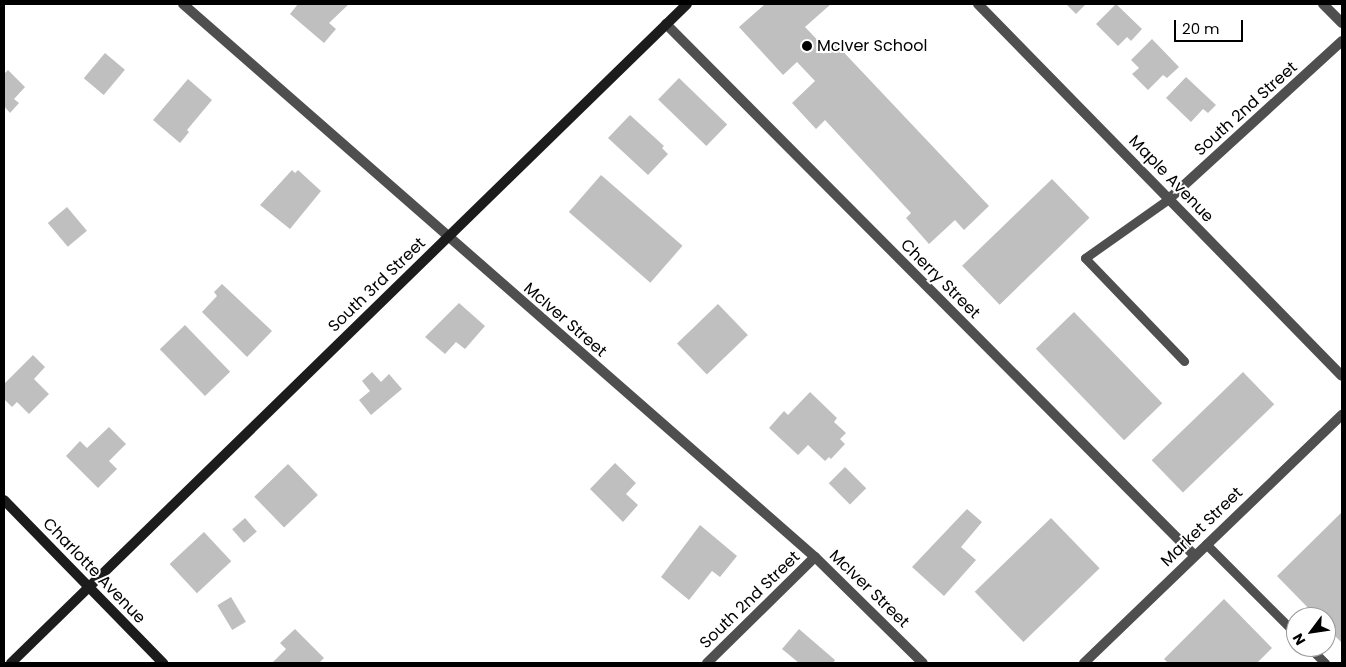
<!DOCTYPE html>
<html>
<head>
<meta charset="utf-8">
<style>
	body { margin:0 }
	#map { position:relative; width:1346px; height:667px; overflow:hidden; background:#fff; font-family:Poppins,sans-serif }
	div>[style] { position:absolute }
	.building>* { inset:0; background:#bfbfbf; transform-origin:0 0 }
	.lane>* { height:9px; margin:-4.5px; padding:0 4.5px; transform-origin:4.5px; border-radius:4.5px; background:#4f4f4f }
	.street>* { height:10px; margin:-5px; padding:0 5px; transform-origin:5px; border-radius:5px; background:#4f4f4f }
	.secondary>* { height:10px; margin:-5px; padding:0 5px; transform-origin:5px; border-radius:5px; background:#1c1c1c }
	.dots>* { width:14px; height:14px; translate:-50% -50%; box-sizing:border-box; border:2px solid #fff; border-radius:50% }
	span { translate:-50% -50%; white-space:nowrap; text-align:center; line-height:1.15; -webkit-text-stroke:4px #fff; paint-order:stroke }
	.poi-label { font-size:16px; color:#000 }
	.left { translate:0 -50%; text-align:left }
	.street-label { font-size:16px; color:#000 }
	.frame { position:absolute; inset:0; border:5px solid #000; pointer-events:none }
	.north { position:absolute; left:1286px; top:607px; width:50px; height:50px; box-sizing:border-box; background:#fff; border:1px solid #999; border-radius:50%; rotate:239deg; font-size:14px; font-weight:700; line-height:20px; text-align:center; color:#000 }
	.north::after { content:''; display:block; margin:auto; width:18px; height:22px; background:#000; clip-path:polygon(50% 0,100% 100%,50% 72%,0 100%) }
	.scale { position:absolute; left:1174px; top:20px; width:69px; height:22px; box-sizing:border-box; border:2px solid #000; border-top:0; padding-left:6px; font-size:15px; line-height:18px; white-space:nowrap; color:#000; -webkit-text-stroke:4px #fff; paint-order:stroke }
</style>
</head>
<body>
<div id="map">
	<div class="building">
		<i style="clip-path:polygon(298px 4px,349px 4px,329px 23px,336px 29px,324px 43px,290px 14px)"></i>
		<i style="clip-path:polygon(765px 4px,831px 4px,805px 27px,826px 49px,834px 42px,989px 206px,964px 230px,955px 220px,929px 244px,906px 218px,911px 213px,825px 120px,816px 129px,792px 103px,815px 81px,797px 62px,783px 75px,739px 27px)"></i>
		<i style="clip-path:polygon(1066px 4px,1086px 4px,1076px 14px)"></i>
		<i style="clip-path:polygon(1116px 4px,1142px 29px,1131px 41px,1127px 37px,1118px 46px,1096px 24px)"></i>
		<i style="clip-path:polygon(1152px 39px,1179px 67px,1167px 78px,1163px 75px,1148px 90px,1132px 74px,1139px 68px,1131px 60px)"></i>
		<i style="left:105px;top:53px;width:26px;height:33px;rotate:40deg"></i>
		<i style="clip-path:polygon(8px 70px,25px 87px,14px 99px,19px 103px,10px 113px,4px 106px,4px 74px)"></i>
		<i style="clip-path:polygon(1186px 77px,1216px 105px,1208px 113px,1203px 109px,1191px 122px,1166px 98px)"></i>
		<i style="left:679px;top:78px;width:67px;height:30px;rotate:44deg"></i>
		<i style="clip-path:polygon(188px 79px,212px 100px,187px 130px,189px 132px,180px 143px,153px 120px)"></i>
		<i style="clip-path:polygon(630px 115px,664px 146px,662px 148px,668px 154px,648px 175px,608px 138px)"></i>
		<i style="clip-path:polygon(292px 170px,295px 173px,298px 170px,321px 191px,290px 229px,260px 205px)"></i>
		<i style="left:601px;top:175px;width:108px;height:49px;rotate:41deg"></i>
		<i style="left:1052px;top:179px;width:54px;height:125px;rotate:46deg"></i>
		<i style="left:67px;top:207px;width:31px;height:25px;rotate:50deg"></i>
		<i style="clip-path:polygon(222px 284px,272px 331px,247px 357px,202px 312px,217px 296px,214px 292px)"></i>
		<i style="clip-path:polygon(459px 303px,485px 326px,465px 349px,456px 342px,445px 354px,425px 337px)"></i>
		<i style="left:718px;top:304px;width:43px;height:57px;rotate:46deg"></i>
		<i style="left:1074px;top:312px;width:127px;height:53px;rotate:46deg"></i>
		<i style="left:185px;top:325px;width:65px;height:35px;rotate:46deg"></i>
		<i style="clip-path:polygon(33px 355px,45px 367px,34px 379px,49px 394px,29px 414px,17px 402px,12px 407px,4px 399px,4px 384px)"></i>
		<i style="clip-path:polygon(372px 372px,381px 382px,389px 374px,402px 389px,371px 415px,359px 400px,370px 391px,362px 381px)"></i>
		<i style="left:1243px;top:372px;width:45px;height:127px;rotate:46deg"></i>
		<i style="clip-path:polygon(810px 392px,837px 418px,834px 422px,846px 433px,840px 439px,845px 444px,831px 459px,829px 457px,825px 461px,808px 445px,798px 455px,769px 428px,784px 411px,788px 415px)"></i>
		<i style="clip-path:polygon(109px 427px,126px 444px,109px 461px,117px 469px,98px 488px,66px 456px,80px 441px,87px 448px)"></i>
		<i style="clip-path:polygon(615px 463px,636px 483px,626px 494px,638px 505px,623px 522px,590px 489px)"></i>
		<i style="left:288px;top:464px;width:43px;height:47px;rotate:46deg"></i>
		<i style="left:845px;top:467px;width:30px;height:23px;rotate:45deg"></i>
		<i style="clip-path:polygon(967px 509px,982px 522px,961px 547px,976px 560px,944px 596px,912px 567px)"></i>
		<i style="clip-path:polygon(1342px 512px,1342px 643px,1326px 627px,1326px 617px,1317px 617px,1277px 576px)"></i>
		<i style="left:245px;top:518px;width:18px;height:17px;rotate:49deg"></i>
		<i style="left:1051px;top:518px;width:70px;height:106px;rotate:46deg"></i>
		<i style="clip-path:polygon(700px 525px,737px 556px,720px 577px,712px 571px,689px 600px,661px 577px)"></i>
		<i style="left:204px;top:532px;width:40px;height:47px;rotate:47deg"></i>
		<i style="left:231px;top:597px;width:29px;height:16px;rotate:59deg"></i>
		<i style="clip-path:polygon(1224px 599px,1272px 648px,1257px 663px,1168px 663px,1164px 659px)"></i>
		<i style="clip-path:polygon(295px 629px,324px 658px,319px 663px,272px 663px,286px 649px,280px 643px)"></i>
		<i style="clip-path:polygon(799px 629px,835px 660px,833px 663px,799px 663px,782px 649px)"></i>
	</div>
	<div class="lane">
		<i style="left:1170px;top:198px;width:104px;rotate:144.8deg"></i>
		<i style="left:1085px;top:258px;width:143px;rotate:46.1deg"></i>
		<i style="left:1206px;top:544px;width:127px;rotate:45deg"></i>
		<i style="left:1309px;top:647px;width:23px;rotate:45deg"></i>
	</div>
	<div class="street">
		<i style="left:183px;top:4px;width:840px;rotate:41.19deg"></i>
		<i style="left:815px;top:557px;width:151px;rotate:44.5deg"></i>
		<i style="left:978px;top:4px;width:520px;rotate:45.62deg"></i>
		<i style="left:1323px;top:4px;width:27px;rotate:45deg"></i>
		<i style="left:666px;top:24px;width:749px;rotate:45.16deg"></i>
		<i style="left:1170px;top:198px;width:233px;rotate:-42.4deg"></i>
		<i style="left:707px;top:663px;width:151px;rotate:-44.5deg"></i>
		<i style="left:1084px;top:663px;width:358px;rotate:-43.9deg"></i>
	</div>
	<div class="secondary">
		<i style="left:4px;top:500px;width:228px;rotate:45.7deg"></i>
		<i style="left:11px;top:663px;width:944px;rotate:-44.27deg"></i>
	</div>
	<div class="dots">
		<i style="left:807px;top:46px;background:#000"></i>
	</div>
	<div class="poi-label">
		<span class="left" style="left:817px;top:46px">McIver School</span>
	</div>
	<div class="street-label">
		<span style="left:1246px;top:109px;rotate:-42deg">South 2nd Street</span>
		<span style="left:1171px;top:179px;rotate:46deg">Maple Avenue</span>
		<span style="left:940px;top:279px;rotate:45deg">Cherry Street</span>
		<span style="left:377px;top:285px;rotate:-44deg">South 3rd Street</span>
		<span style="left:565px;top:320px;rotate:41deg">McIver Street</span>
		<span style="left:1202px;top:527px;rotate:-44deg">Market Street</span>
		<span style="left:94px;top:571px;rotate:46deg">Charlotte Avenue</span>
		<span style="left:869px;top:589px;rotate:44deg">McIver Street</span>
		<span style="left:750px;top:600px;rotate:-44deg">South 2nd Street</span>
	</div>
	<div class="frame"></div>
	<div class="north">N</div>
	<div class="scale">20 m</div>
</div>
</body>
</html>
